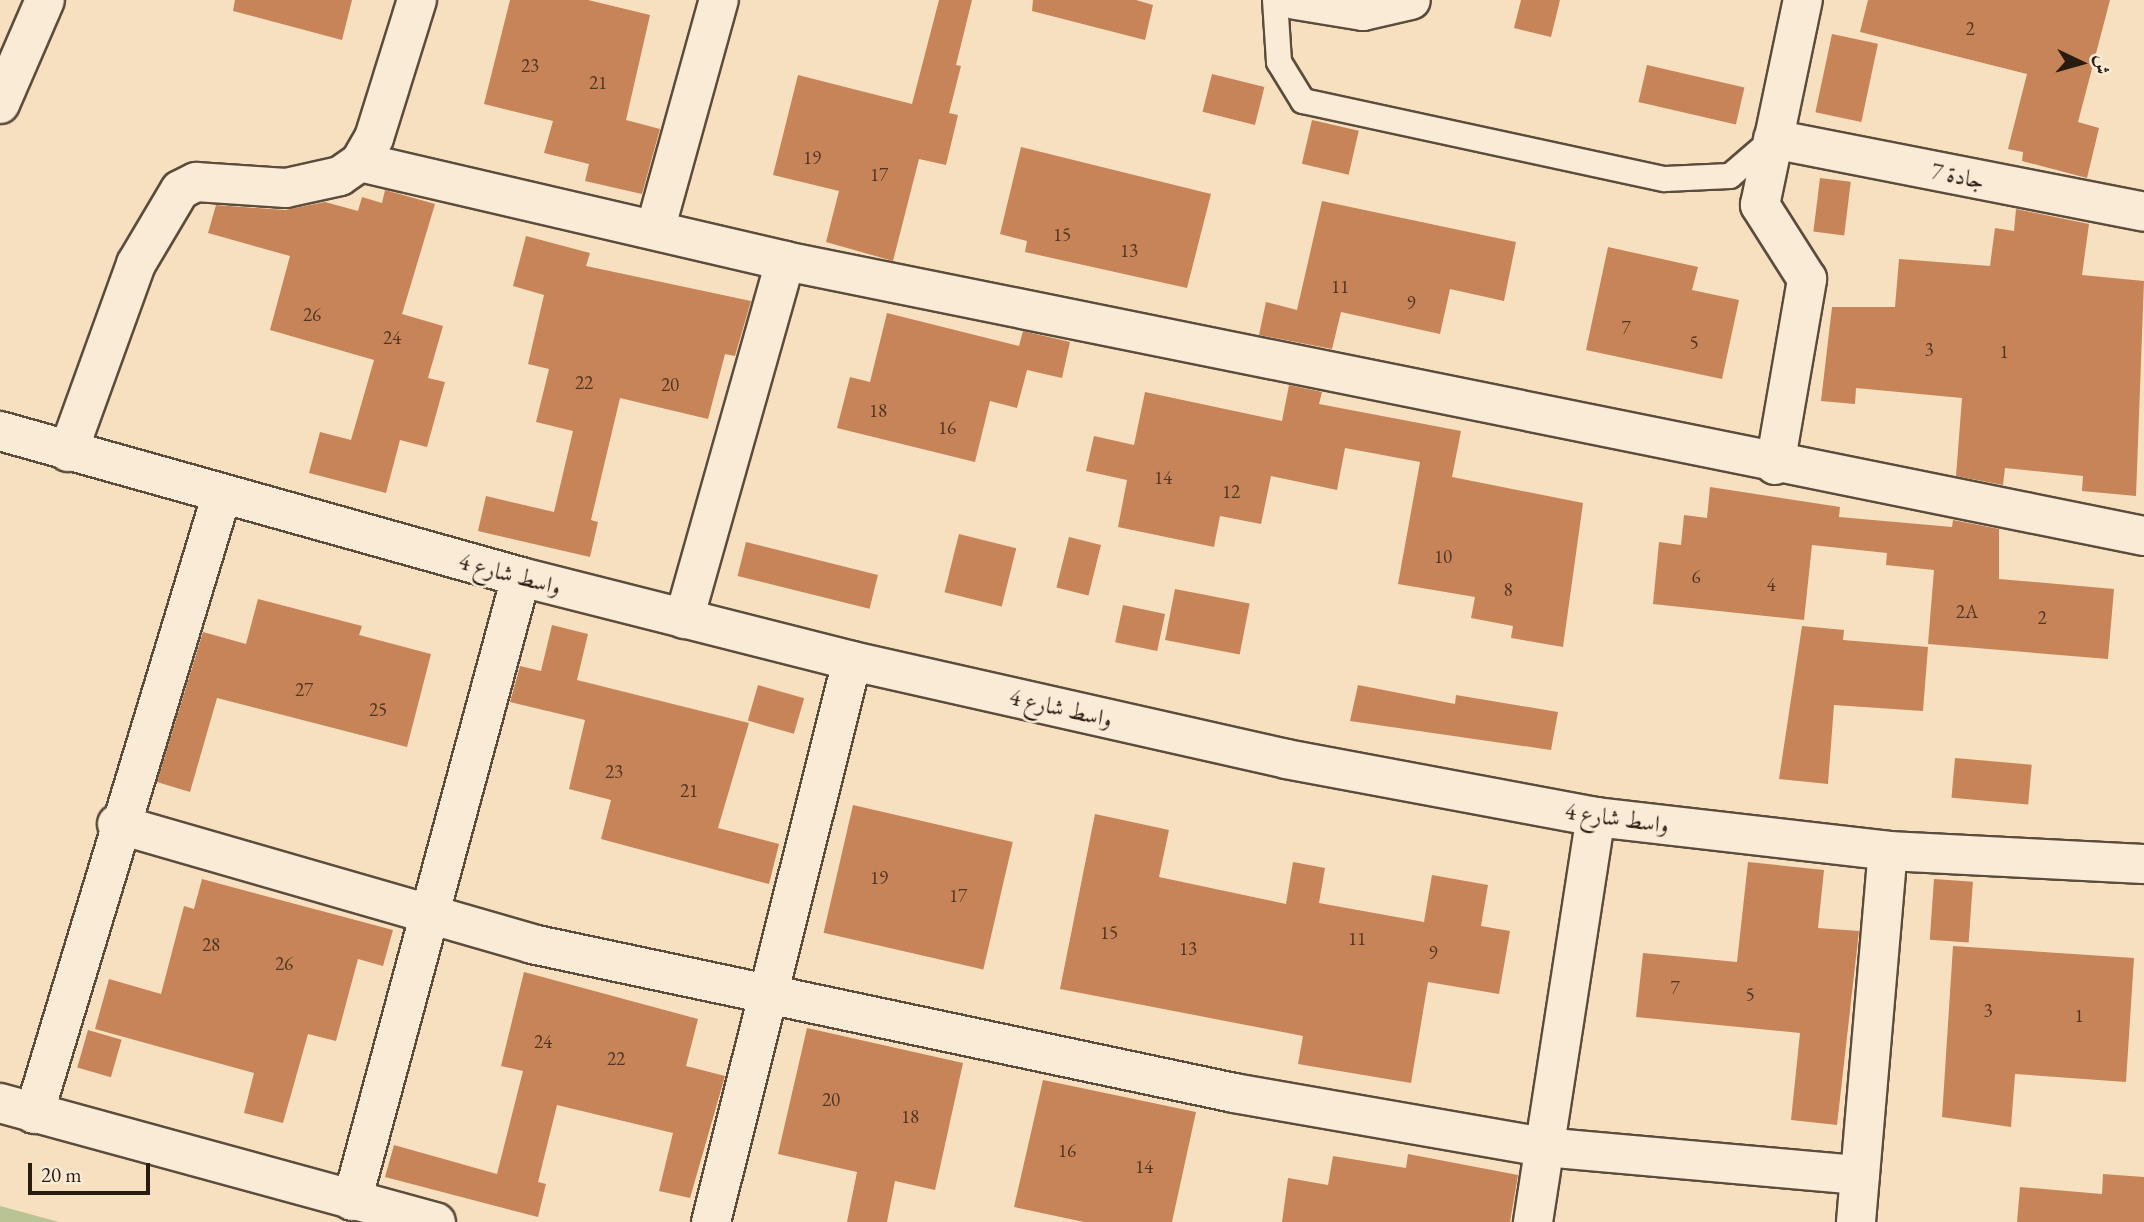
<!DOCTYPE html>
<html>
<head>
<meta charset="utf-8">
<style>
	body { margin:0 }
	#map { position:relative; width:2144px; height:1222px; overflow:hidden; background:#f7e0c0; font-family:"EB Garamond",Amiri,serif }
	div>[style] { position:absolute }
	.green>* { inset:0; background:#bac394 }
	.building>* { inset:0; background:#c78458; transform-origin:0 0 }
	.roads { filter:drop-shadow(2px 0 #5c4c3c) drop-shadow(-2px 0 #5c4c3c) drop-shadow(0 2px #5c4c3c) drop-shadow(0 -2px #5c4c3c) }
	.lane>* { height:24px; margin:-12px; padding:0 12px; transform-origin:12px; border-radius:12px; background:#faebd6 }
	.street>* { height:38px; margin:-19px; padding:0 19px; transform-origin:19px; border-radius:19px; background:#faebd6 }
	.secondary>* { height:38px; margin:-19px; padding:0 19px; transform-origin:19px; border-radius:19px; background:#faebd6 }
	span { translate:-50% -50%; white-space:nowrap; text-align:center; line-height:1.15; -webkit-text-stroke:5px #faebd6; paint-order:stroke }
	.number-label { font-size:19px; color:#503522 }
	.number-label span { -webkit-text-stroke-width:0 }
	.street-label { font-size:23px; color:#281b10 }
	.north { position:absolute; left:2046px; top:28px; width:70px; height:70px; -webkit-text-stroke:5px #faebd6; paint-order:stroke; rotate:95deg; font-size:19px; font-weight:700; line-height:28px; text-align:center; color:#281b10 }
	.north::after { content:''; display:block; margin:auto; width:24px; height:32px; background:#281b10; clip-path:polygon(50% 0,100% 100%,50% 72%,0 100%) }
	.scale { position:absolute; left:28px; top:1163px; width:122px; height:32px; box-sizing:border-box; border:4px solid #281b10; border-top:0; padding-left:9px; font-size:21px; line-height:24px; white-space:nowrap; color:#281b10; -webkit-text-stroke:5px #faebd6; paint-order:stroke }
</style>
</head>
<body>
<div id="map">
	<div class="green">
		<i style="clip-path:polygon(0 1206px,59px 1222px,0 1222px)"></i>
	</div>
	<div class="building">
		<i style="clip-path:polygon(235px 0,352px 0,342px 40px,233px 11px)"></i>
		<i style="clip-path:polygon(510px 0,588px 0,650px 15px,626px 120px,660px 129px,642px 194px,585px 181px,589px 164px,544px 153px,553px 121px,484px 104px)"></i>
		<i style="clip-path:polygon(939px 0,972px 0,956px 65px,961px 66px,949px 113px,958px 115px,946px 165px,919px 159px,893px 261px,826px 242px,839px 191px,773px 175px,798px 75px,912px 104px)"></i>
		<i style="clip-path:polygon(1033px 0,1136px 0,1153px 5px,1145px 40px,1032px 11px)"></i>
		<i style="clip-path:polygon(1521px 0,1560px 0,1551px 37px,1514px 28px)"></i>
		<i style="clip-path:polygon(1868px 0,2110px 0,2078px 122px,2099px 128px,2087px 178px,2022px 161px,2023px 152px,2008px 149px,2027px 74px,1860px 32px)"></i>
		<i style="left:1832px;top:34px;width:47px;height:80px;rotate:12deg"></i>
		<i style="left:1647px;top:65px;width:100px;height:38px;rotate:13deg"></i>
		<i style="left:1212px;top:74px;width:54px;height:39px;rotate:14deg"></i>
		<i style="left:1312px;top:120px;width:48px;height:45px;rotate:13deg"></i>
		<i style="clip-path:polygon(1021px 147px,1211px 194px,1187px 288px,1025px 252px,1027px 241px,1000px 234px)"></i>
		<i style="left:1820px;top:178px;width:31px;height:54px;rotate:7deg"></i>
		<i style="clip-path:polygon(385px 190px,435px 204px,402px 314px,443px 326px,428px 378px,445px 382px,427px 447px,400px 440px,386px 493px,309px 473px,320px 432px,351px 440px,374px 360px,270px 330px,290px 256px,208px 233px,216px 205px,285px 210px,325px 202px,358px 211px,362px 197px,382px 203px)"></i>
		<i style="clip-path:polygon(1322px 201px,1516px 242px,1504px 301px,1450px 289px,1440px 334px,1341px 312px,1332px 349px,1259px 335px,1266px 302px,1297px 310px)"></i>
		<i style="clip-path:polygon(2016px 209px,2089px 224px,2082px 275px,2144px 281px,2136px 496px,2082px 491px,2083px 476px,2005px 468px,2003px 485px,1956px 476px,1962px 398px,1856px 388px,1855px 404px,1821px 401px,1832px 307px,1895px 307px,1899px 259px,1990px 266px,1995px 228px,2014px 231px)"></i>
		<i style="clip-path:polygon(526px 236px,590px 253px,586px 266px,751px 301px,735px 356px,725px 354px,708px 419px,620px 398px,591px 520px,598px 522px,590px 557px,478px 531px,486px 496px,554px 512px,573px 431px,536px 422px,549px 369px,528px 364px,544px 295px,513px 286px)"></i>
		<i style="clip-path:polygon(1608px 247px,1698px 267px,1692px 290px,1739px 300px,1722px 379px,1586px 350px)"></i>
		<i style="clip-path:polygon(887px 313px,1019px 346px,1023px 331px,1070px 342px,1062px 378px,1027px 370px,1017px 408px,990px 401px,975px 462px,837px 428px,850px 377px,870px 382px)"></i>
		<i style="clip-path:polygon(1289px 385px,1322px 392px,1319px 404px,1461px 431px,1452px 477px,1583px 503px,1563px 647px,1511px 638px,1513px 626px,1471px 618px,1475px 597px,1398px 584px,1420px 462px,1345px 448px,1337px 490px,1271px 476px,1261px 524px,1220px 516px,1214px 547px,1118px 527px,1127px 480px,1086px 471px,1094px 436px,1134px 445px,1145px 392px,1282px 421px)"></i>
		<i style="clip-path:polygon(1710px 487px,1840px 507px,1839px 517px,1952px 527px,1953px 520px,1999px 529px,1999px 579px,2114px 589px,2108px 659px,1928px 644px,1934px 570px,1886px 565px,1887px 553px,1812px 545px,1804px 620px,1653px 604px,1659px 542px,1681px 545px,1684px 515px,1707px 518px)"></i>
		<i style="left:959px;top:534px;width:59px;height:60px;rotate:14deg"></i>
		<i style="left:1069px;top:537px;width:33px;height:52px;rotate:14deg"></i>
		<i style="left:746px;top:542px;width:136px;height:35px;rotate:14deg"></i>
		<i style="left:1175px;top:589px;width:76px;height:52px;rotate:11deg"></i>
		<i style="clip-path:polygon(258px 599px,362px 626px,359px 635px,431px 654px,407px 747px,217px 698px,190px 792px,157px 782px,203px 632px,246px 644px)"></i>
		<i style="left:1123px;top:605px;width:43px;height:38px;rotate:12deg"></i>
		<i style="clip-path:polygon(552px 625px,588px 634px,577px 680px,749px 723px,718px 828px,779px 844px,769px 884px,601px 839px,611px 800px,569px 789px,585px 720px,510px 702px,520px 666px,541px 671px)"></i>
		<i style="clip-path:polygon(1802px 626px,1844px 630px,1843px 640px,1928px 647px,1923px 711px,1834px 705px,1828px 784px,1779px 779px)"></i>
		<i style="left:758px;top:685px;width:48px;height:37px;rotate:16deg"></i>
		<i style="clip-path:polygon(1358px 685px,1455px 704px,1456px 695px,1558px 712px,1551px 750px,1350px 721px)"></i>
		<i style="left:1955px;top:758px;width:77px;height:40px;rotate:5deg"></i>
		<i style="left:853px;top:805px;width:164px;height:131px;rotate:13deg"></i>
		<i style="clip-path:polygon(1095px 814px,1169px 830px,1159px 877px,1286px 904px,1293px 862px,1325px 868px,1319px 903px,1424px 922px,1432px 875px,1488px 885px,1481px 926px,1510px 931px,1499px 994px,1428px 982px,1411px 1083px,1298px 1064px,1303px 1036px,1060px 989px)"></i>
		<i style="clip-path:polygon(1748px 862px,1824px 870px,1818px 928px,1859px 931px,1837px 1125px,1791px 1120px,1800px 1033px,1636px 1017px,1643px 953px,1737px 962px)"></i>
		<i style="clip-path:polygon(202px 879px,393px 930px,383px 966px,358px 959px,336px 1041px,308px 1034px,283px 1123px,244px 1113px,254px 1073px,95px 1029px,109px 979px,161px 994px,184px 906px,194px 909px)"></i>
		<i style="left:1934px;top:879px;width:39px;height:61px;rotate:4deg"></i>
		<i style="clip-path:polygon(1953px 946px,2134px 958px,2126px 1082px,2015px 1074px,2011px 1127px,1942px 1117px)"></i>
		<i style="clip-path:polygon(524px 972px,698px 1019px,686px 1066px,725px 1076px,690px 1198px,659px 1191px,673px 1133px,557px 1105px,538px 1182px,546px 1184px,538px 1217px,385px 1177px,394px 1145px,497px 1174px,523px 1071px,501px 1066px)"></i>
		<i style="clip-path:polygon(807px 1028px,963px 1063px,935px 1190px,895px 1181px,887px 1222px,847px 1222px,857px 1172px,778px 1154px)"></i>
		<i style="left:88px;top:1030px;width:35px;height:39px;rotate:16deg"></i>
		<i style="clip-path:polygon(1043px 1080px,1196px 1112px,1172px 1222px,1084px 1222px,1014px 1207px)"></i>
		<i style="clip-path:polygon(1408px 1154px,1518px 1175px,1510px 1222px,1282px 1222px,1288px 1178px,1328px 1185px,1333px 1156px,1406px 1168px)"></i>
		<i style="clip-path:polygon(2103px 1174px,2144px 1177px,2144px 1222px,2017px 1222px,2020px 1187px,2102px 1194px)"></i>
	</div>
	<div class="roads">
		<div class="lane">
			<i style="left:1275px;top:0;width:62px;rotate:86.3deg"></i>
			<i style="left:1279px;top:62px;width:46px;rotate:58.4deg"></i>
			<i style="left:1303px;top:101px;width:370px;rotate:12.2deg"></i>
			<i style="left:1665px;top:179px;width:65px;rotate:-2.6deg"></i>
			<i style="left:1730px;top:176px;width:57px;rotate:-40.7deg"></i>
		</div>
		<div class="street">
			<i style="left:1296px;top:0;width:68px;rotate:9.3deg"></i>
			<i style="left:1363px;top:11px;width:49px;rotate:-12.9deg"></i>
			<i style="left:1773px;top:139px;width:378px;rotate:11.1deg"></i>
			<i style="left:360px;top:162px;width:436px;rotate:13.1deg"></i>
			<i style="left:785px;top:261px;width:1387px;rotate:11.44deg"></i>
			<i style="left:655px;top:230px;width:239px;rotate:-74.5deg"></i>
			<i style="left:0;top:431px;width:541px;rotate:15.65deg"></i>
			<i style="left:521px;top:577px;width:341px;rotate:14.2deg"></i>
			<i style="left:852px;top:661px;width:445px;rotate:12.7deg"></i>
			<i style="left:1286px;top:759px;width:315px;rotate:10.6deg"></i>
			<i style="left:1596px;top:817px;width:294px;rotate:6.6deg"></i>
			<i style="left:1888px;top:851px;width:256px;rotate:2.9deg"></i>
			<i style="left:68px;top:452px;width:200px;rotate:-70.1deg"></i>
			<i style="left:136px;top:264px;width:86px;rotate:-59.3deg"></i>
			<i style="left:180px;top:190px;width:18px;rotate:-27deg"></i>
			<i style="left:196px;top:182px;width:90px;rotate:3.8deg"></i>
			<i style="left:286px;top:188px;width:55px;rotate:-12.5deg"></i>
			<i style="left:340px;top:176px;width:24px;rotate:-35deg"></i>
			<i style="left:360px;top:162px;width:28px;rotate:-60deg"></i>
			<i style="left:374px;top:138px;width:145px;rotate:-72.7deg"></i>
			<i style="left:1775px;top:465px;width:189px;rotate:-80.2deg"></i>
			<i style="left:1807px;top:279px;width:88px;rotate:-122.4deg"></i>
			<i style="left:1760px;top:205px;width:209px;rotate:-78.2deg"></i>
			<i style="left:684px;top:619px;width:372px;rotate:-74.2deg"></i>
			<i style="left:117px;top:824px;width:432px;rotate:16.1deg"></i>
			<i style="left:532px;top:944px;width:718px;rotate:11.98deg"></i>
			<i style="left:1234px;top:1093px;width:315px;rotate:9.9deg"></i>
			<i style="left:1544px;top:1147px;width:317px;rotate:5.1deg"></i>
			<i style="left:0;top:1103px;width:452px;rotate:15.3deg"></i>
			<i style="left:34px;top:1114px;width:645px;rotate:-73.14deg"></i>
			<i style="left:352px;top:1201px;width:646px;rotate:-74.85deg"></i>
			<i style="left:711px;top:1222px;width:578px;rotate:-75.89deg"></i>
			<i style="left:1533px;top:1222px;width:410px;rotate:-81.2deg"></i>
			<i style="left:1856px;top:1222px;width:372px;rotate:-85.1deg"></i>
		</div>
		<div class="secondary">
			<i style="left:0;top:104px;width:113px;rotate:-66.6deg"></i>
		</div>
	</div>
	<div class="number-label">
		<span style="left:1970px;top:29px">2</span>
		<span style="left:530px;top:66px">23</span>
		<span style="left:598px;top:83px">21</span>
		<span style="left:812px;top:158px">19</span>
		<span style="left:879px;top:175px">17</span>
		<span style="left:1062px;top:235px">15</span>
		<span style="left:1129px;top:251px">13</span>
		<span style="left:1340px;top:287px">11</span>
		<span style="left:1411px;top:303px">9</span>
		<span style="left:312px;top:315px">26</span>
		<span style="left:1626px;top:328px">7</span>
		<span style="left:392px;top:338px">24</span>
		<span style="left:1694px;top:343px">5</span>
		<span style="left:1929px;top:350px">3</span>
		<span style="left:2004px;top:352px">1</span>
		<span style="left:584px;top:383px">22</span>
		<span style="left:670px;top:385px">20</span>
		<span style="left:878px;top:411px">18</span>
		<span style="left:947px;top:428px">16</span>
		<span style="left:1163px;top:478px">14</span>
		<span style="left:1231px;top:492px">12</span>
		<span style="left:1443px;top:557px">10</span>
		<span style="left:1696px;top:577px">6</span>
		<span style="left:1771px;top:585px">4</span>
		<span style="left:1508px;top:590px">8</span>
		<span style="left:1967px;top:612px">2A</span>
		<span style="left:2042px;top:618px">2</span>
		<span style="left:304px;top:690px">27</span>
		<span style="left:378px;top:710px">25</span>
		<span style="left:614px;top:772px">23</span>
		<span style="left:689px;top:791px">21</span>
		<span style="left:879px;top:878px">19</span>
		<span style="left:958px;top:896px">17</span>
		<span style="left:1109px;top:933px">15</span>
		<span style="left:1357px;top:939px">11</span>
		<span style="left:211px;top:945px">28</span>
		<span style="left:1188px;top:949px">13</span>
		<span style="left:1433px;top:953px">9</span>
		<span style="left:284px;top:964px">26</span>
		<span style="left:1675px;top:988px">7</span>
		<span style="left:1750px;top:995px">5</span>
		<span style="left:1988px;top:1011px">3</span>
		<span style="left:2079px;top:1016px">1</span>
		<span style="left:543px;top:1042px">24</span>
		<span style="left:616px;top:1059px">22</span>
		<span style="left:831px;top:1100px">20</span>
		<span style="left:910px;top:1117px">18</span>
		<span style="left:1067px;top:1151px">16</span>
		<span style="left:1144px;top:1167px">14</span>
	</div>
	<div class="street-label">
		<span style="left:1958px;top:176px;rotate:11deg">جادة 7</span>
		<span style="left:510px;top:574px;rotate:15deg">واسط شارع 4</span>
		<span style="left:1061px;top:708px;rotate:13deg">واسط شارع 4</span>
		<span style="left:1617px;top:818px;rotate:8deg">واسط شارع 4</span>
	</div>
	<div class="north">ش</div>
	<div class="scale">20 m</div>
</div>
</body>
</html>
